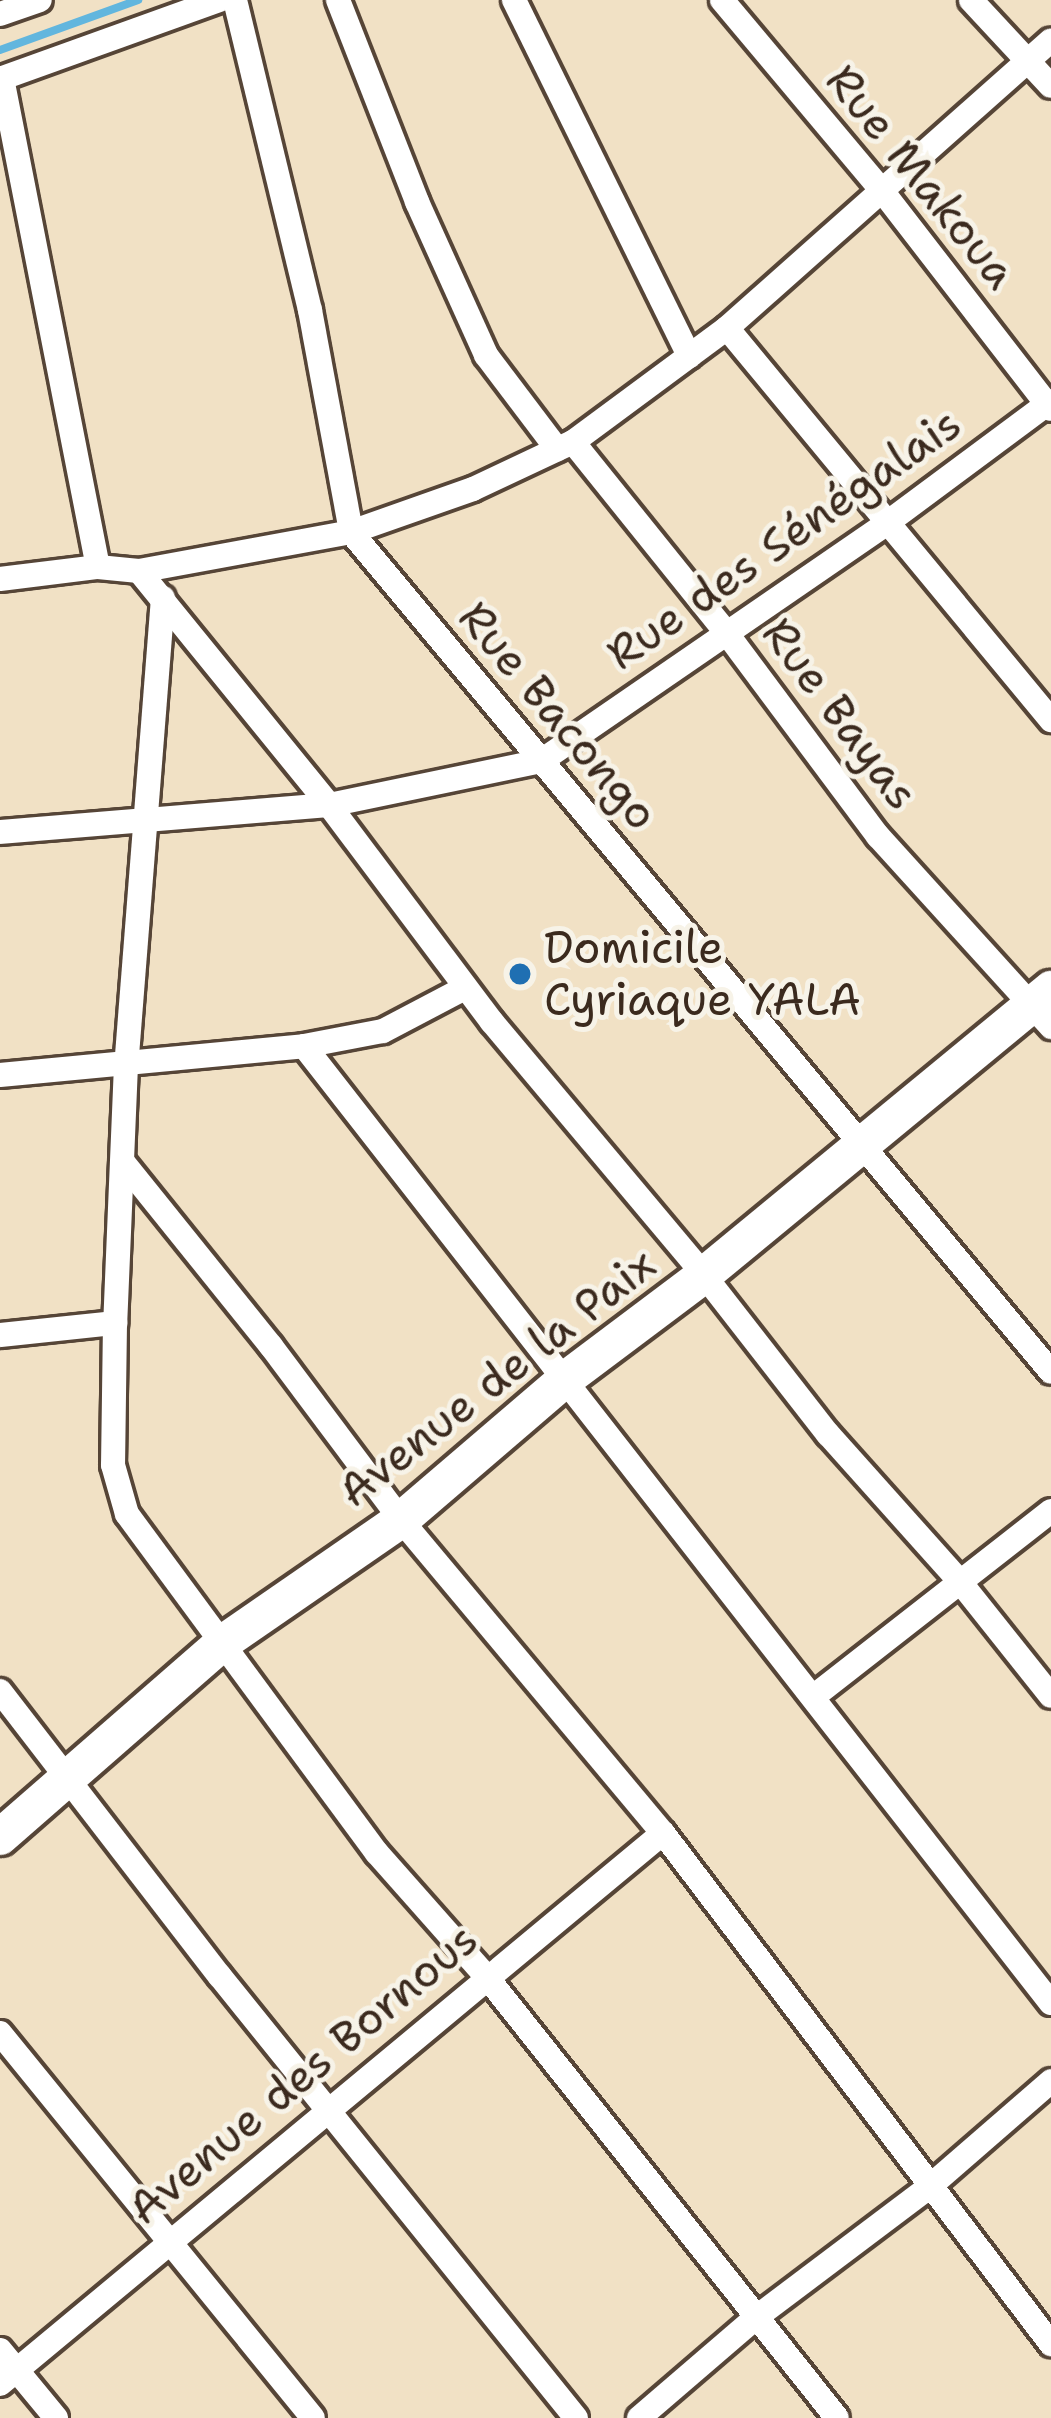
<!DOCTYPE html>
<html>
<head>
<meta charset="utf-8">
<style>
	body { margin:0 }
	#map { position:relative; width:1051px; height:2418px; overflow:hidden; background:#f1e1c5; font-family:"Shantell Sans",sans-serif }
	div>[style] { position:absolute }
	.stream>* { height:8px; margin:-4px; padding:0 4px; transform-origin:4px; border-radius:4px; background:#62b6de }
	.roads { filter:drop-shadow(3px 0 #564537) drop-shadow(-3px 0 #564537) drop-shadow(0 3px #564537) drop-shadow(0 -3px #564537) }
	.minor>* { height:24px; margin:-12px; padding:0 12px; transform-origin:12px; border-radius:12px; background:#fff }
	.secondary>* { height:36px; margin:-18px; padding:0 18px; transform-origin:18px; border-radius:18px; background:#fff }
	.dots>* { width:33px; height:33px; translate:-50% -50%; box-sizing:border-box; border:6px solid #f7f3e8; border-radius:50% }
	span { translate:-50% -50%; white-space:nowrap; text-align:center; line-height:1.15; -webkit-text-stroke:10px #f7f3e8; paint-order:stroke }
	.street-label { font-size:45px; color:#3b2a1e }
	.poi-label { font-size:45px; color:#3b2a1e }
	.left { translate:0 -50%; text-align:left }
</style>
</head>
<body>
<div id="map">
	<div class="stream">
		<i style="left:0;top:50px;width:147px;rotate:-19.9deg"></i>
	</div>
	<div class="roads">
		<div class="minor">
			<i style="left:235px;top:0;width:319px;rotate:76.4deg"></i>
			<i style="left:310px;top:310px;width:226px;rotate:79.5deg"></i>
			<i style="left:351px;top:532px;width:1093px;rotate:50.19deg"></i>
			<i style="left:338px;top:0;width:217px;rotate:68.6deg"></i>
			<i style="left:417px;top:202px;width:168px;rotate:65.7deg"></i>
			<i style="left:486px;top:355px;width:118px;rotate:52.9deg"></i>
			<i style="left:514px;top:0;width:397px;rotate:63.8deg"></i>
			<i style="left:722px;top:0;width:251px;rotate:50deg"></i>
			<i style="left:883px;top:192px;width:274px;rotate:52.3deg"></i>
			<i style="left:971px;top:0;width:117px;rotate:47.1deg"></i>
			<i style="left:0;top:14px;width:42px;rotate:-19.3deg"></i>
			<i style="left:2px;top:78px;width:498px;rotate:78.9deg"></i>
			<i style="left:0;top:79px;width:233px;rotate:-19.8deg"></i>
			<i style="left:727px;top:328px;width:509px;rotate:50.43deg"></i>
			<i style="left:573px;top:442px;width:248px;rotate:51.2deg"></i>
			<i style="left:728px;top:635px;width:251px;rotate:53.3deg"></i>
			<i style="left:878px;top:836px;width:258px;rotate:47.8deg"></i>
			<i style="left:139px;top:571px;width:301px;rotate:50.9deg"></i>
			<i style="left:329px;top:805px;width:271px;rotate:53.1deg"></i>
			<i style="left:492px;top:1022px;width:330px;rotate:50deg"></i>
			<i style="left:704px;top:1275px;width:202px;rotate:52.1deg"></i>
			<i style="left:828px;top:1434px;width:200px;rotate:48.2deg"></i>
			<i style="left:961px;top:1583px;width:144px;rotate:51.5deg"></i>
			<i style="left:0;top:579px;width:99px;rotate:-7deg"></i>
			<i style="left:98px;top:567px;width:41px;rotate:5.6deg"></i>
			<i style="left:139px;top:571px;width:216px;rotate:-10.4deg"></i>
			<i style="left:351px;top:532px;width:129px;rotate:-19.4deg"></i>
			<i style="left:473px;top:489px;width:110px;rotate:-25.2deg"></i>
			<i style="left:573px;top:442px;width:192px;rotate:-36.5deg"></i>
			<i style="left:727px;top:328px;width:433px;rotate:-41.6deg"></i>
			<i style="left:163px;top:598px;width:468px;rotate:94.5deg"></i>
			<i style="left:126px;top:1065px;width:258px;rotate:92.4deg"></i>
			<i style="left:115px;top:1323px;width:142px;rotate:90.8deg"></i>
			<i style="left:113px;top:1465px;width:51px;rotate:74.1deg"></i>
			<i style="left:127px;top:1514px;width:421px;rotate:53.6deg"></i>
			<i style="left:377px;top:1853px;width:164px;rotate:48.5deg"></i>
			<i style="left:486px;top:1976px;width:564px;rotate:51.55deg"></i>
			<i style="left:0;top:832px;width:330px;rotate:-4.7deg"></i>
			<i style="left:329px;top:805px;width:217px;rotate:-11.7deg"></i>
			<i style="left:541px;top:761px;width:420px;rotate:-34.5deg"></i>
			<i style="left:887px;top:523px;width:204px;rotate:-36.6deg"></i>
			<i style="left:304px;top:1046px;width:1214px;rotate:52.03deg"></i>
			<i style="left:0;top:1075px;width:305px;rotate:-5.4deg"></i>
			<i style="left:304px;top:1046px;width:80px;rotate:-10.8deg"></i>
			<i style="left:383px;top:1031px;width:93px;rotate:-27.7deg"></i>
			<i style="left:123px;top:1162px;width:236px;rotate:51.2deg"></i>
			<i style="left:271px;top:1346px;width:217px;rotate:53.2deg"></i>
			<i style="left:401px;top:1520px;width:408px;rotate:50.1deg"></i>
			<i style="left:663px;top:1833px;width:642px;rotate:52.79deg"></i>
			<i style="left:0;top:1335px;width:116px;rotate:-6deg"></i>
			<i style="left:0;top:1691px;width:359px;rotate:52.4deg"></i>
			<i style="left:219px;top:1975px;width:569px;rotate:51.14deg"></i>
			<i style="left:813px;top:1697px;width:302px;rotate:-38deg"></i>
			<i style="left:0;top:2033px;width:496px;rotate:50.9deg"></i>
			<i style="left:0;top:2350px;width:88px;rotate:50.5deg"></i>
			<i style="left:0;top:2384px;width:862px;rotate:-39.73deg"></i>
			<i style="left:639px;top:2418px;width:152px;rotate:-40.7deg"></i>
			<i style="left:754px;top:2319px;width:218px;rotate:-37deg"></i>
			<i style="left:928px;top:2188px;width:163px;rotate:-41deg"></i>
		</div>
		<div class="secondary">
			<i style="left:0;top:1837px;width:293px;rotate:-41.1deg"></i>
			<i style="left:221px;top:1644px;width:219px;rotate:-34.6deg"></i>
			<i style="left:401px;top:1520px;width:213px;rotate:-40.6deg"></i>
			<i style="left:563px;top:1381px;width:176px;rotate:-36.9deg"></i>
			<i style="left:704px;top:1275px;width:450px;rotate:-39.5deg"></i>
		</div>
	</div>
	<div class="dots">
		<i style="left:520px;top:974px;background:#1f6fb2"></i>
	</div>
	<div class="street-label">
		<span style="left:921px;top:177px;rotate:51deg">Rue Makoua</span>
		<span style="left:784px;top:539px;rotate:-35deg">Rue des Sénégalais</span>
		<span style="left:840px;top:714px;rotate:53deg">Rue Bayas</span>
		<span style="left:558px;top:716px;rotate:50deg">Rue Bacongo</span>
		<span style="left:497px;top:1378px;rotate:-38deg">Avenue de la Paix</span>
		<span style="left:303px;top:2074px;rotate:-40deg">Avenue des Bornous</span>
	</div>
	<div class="poi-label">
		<span class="left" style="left:544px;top:974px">Domicile<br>Cyriaque YALA</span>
	</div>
</div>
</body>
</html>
